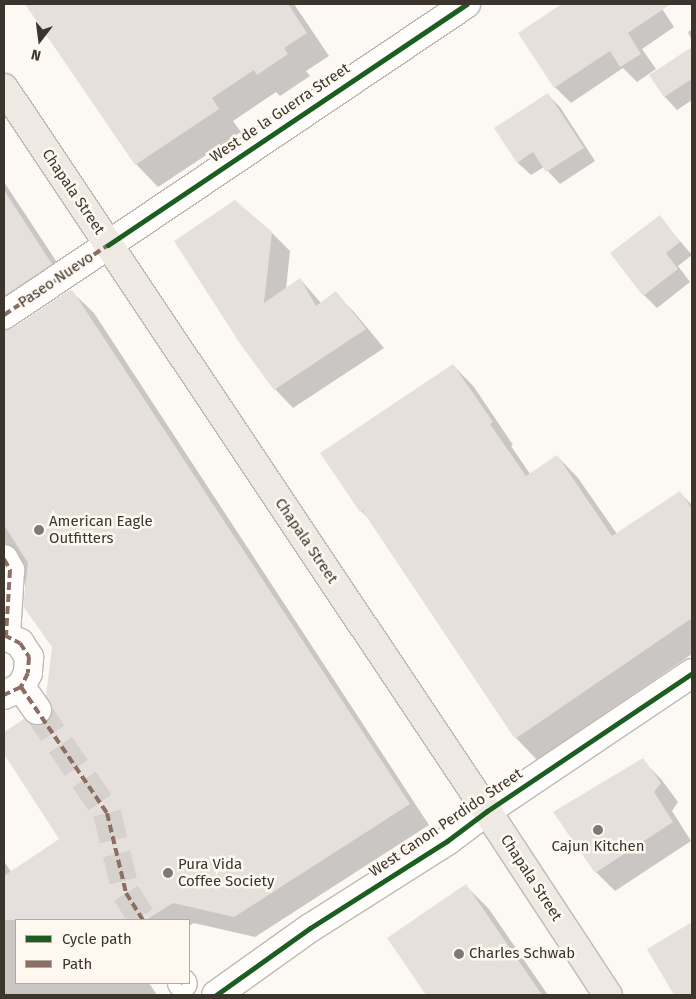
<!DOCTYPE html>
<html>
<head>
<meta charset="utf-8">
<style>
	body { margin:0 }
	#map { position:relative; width:696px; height:999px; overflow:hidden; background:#fcf8f4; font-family:"Fira Sans",sans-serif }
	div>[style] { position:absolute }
	.shadow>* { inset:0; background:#0003 }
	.building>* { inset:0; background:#e5e0db }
	.minor-tunnel>* { height:28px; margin-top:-14px; transform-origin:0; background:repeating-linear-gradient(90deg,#d6d1cc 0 28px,transparent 0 42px) }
	.roads { filter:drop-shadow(1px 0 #bebab5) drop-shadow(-1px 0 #bebab5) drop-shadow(0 1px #bebab5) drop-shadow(0 -1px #bebab5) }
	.minor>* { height:28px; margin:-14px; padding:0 14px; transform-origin:14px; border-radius:14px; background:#fffefd }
	.major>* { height:28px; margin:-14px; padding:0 14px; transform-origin:14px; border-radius:14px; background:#eeeae3 }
	.quiet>* { height:4px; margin-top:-2px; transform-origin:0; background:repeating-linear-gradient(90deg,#8d6e63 0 8px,transparent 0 12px) }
	.cycleway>* { height:5px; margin:-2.5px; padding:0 2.5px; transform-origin:2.5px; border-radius:2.5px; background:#1b5e20 }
	.dots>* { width:14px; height:14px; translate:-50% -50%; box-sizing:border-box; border:2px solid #fff8f1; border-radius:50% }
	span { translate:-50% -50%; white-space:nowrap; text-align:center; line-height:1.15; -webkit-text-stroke:5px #fff8f1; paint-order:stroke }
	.street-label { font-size:15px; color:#3c352e }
	.poi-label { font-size:15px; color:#3c352e }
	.left { translate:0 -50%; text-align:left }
	.frame { position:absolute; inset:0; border:5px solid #3c352e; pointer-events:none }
	.legend { position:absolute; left:15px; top:919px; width:175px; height:65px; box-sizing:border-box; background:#fff8f1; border:1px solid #b1aaa3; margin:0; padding:6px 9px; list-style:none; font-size:15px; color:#3c352e }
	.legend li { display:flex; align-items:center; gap:10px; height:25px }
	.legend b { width:25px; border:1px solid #b1aaa3 }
	.north { position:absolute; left:15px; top:15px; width:50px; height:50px; -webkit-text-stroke:4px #fff8f1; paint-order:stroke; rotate:195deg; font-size:14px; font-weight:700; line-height:20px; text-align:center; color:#3c352e }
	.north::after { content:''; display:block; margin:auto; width:18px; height:22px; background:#3c352e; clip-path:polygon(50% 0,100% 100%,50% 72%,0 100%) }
</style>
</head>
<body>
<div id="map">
	<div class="shadow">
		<i style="clip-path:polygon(27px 4px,294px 4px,329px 56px,306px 71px,310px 76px,280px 96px,276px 92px,233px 121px,241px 132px,158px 187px,136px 164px)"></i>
		<i style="clip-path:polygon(565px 4px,659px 4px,674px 27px,642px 49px,656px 69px,637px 82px,623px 68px,571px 103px,555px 87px,520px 33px)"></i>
		<i style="clip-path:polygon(692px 29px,692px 41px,688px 32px)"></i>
		<i style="clip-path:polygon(692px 49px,692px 100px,677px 110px,665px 97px,651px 76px)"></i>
		<i style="clip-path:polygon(547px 94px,560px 107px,595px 161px,560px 184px,544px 167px,531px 175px,518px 163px,496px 128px)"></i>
		<i style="clip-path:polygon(4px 182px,72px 285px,15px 323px,7px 332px,72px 292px,94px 313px,429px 825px,255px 937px,194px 923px,189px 926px,189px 920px,16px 920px,16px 983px,149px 983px,157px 995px,4px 995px,4px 861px,11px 872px,61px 839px,4px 752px,4px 733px,24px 720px,30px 725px,38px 727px,46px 724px,52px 718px,54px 709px,54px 646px,25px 606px,25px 564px,17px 566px,4px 642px)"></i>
		<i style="clip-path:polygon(659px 217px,692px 255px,678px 266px,690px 282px,657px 308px,644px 295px)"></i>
		<i style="clip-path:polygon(271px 232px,290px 251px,286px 289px,300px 279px,321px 303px,335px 293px,354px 312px,384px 348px,293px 408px,275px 389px,242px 345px)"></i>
		<i style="clip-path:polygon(453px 365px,474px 387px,513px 445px,511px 446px,530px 474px,557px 456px,578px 478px,617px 534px,680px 493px,692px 505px,692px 654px,537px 760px,516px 738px,369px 519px,361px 511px)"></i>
		<i style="clip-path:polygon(642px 760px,661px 779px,678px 802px,672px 811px,691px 841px,615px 891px,596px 872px)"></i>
		<i style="clip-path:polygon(466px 886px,489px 909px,548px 995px,428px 995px,389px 938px)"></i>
		<i style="clip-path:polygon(692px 924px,692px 995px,676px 995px,648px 949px)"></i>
	</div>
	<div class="building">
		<i style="clip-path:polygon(25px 4px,288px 4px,307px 33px,284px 48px,288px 54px,257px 75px,254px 70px,212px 98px,219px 109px,135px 165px)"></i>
		<i style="clip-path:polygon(562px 4px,671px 4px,628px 33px,641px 54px,620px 67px,610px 51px,554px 88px,518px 33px)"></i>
		<i style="clip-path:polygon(692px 47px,692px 79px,664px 97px,649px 75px)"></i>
		<i style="clip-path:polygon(548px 93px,584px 148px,546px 172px,533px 152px,517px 163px,494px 128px)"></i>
		<i style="clip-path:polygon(4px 190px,52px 264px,4px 296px)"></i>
		<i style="clip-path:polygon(235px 200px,272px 232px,264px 303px,300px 278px,316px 306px,336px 291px,366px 329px,274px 390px,241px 345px,174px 241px)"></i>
		<i style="clip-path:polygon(660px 215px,680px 242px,666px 253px,678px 269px,643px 296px,610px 253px)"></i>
		<i style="clip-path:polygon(70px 290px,73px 291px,410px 804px,234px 917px,173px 903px,146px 920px,4px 920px,4px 876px,59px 839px,4px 754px,4px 732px,24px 719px,31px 724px,38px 726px,45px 723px,51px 717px,53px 709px,46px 696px,52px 647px,23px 606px,28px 563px,4px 525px,4px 330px,13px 328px)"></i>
		<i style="clip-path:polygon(453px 364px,493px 422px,490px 424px,526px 476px,557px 455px,612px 536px,680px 491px,692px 509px,692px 618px,515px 739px,362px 510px,360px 512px,320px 453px)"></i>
		<i style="clip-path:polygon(643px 758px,661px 783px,654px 792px,673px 822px,595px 873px,553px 812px)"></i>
		<i style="clip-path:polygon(466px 884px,542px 995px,426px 995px,387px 938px)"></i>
		<i style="clip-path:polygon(692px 922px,692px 995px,674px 995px,647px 949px)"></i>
	</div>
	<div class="minor-tunnel">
		<i style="left:37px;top:710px;width:125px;rotate:55.8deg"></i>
		<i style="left:107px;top:813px;width:82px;rotate:76.6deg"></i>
		<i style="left:126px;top:893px;width:32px;rotate:58deg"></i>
	</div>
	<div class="roads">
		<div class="minor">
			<i style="left:4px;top:315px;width:557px;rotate:-33.95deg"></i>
			<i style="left:4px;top:559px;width:13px;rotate:61deg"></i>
			<i style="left:10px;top:570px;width:65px;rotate:93.5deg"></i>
			<i style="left:4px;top:635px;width:18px;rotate:27deg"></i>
			<i style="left:20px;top:643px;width:17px;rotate:57deg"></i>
			<i style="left:29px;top:657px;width:16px;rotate:94deg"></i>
			<i style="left:28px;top:673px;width:16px;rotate:117deg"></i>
			<i style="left:21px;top:687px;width:19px;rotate:155deg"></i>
			<i style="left:21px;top:687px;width:28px;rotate:55deg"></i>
			<i style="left:182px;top:983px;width:1px;rotate:45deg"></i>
			<i style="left:216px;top:995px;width:115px;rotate:-35.5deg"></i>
			<i style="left:310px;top:928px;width:162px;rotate:-32.4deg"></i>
			<i style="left:447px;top:841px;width:50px;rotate:-36.9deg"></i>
			<i style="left:487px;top:811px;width:247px;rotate:-33.9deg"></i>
		</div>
		<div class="major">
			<i style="left:4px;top:88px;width:869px;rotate:56.26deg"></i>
			<i style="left:487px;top:811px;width:220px;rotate:56.7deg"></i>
		</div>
	</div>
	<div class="quiet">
		<i style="left:4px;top:315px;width:125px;rotate:-33.9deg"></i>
		<i style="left:4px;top:559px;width:13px;rotate:61deg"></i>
		<i style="left:10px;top:570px;width:65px;rotate:93.5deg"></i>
		<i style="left:4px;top:635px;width:18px;rotate:27deg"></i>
		<i style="left:20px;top:643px;width:17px;rotate:57deg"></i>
		<i style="left:29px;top:657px;width:16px;rotate:94deg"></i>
		<i style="left:28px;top:673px;width:16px;rotate:117deg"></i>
		<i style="left:21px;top:687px;width:19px;rotate:155deg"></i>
		<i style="left:21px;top:687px;width:153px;rotate:55.7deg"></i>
		<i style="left:107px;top:813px;width:82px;rotate:76.6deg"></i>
		<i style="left:126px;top:893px;width:32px;rotate:58deg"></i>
		<i style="left:182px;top:983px;width:1px;rotate:45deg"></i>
	</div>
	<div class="cycleway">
		<i style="left:108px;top:245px;width:432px;rotate:-33.9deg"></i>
		<i style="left:216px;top:995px;width:115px;rotate:-35.5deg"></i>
		<i style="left:310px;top:928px;width:162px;rotate:-32.4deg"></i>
		<i style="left:447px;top:841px;width:50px;rotate:-36.9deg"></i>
		<i style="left:487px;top:811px;width:247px;rotate:-33.9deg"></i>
	</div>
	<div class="dots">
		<i style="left:39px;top:530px;background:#7f7973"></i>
		<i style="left:598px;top:830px;background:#7f7973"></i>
		<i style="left:168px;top:873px;background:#7f7973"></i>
		<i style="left:459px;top:954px;background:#7f7973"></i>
	</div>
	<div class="street-label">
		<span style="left:280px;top:113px;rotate:-34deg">West de la Guerra Street</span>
		<span style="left:73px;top:192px;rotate:56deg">Chapala Street</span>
		<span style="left:56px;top:280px;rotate:-34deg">Paseo Nuevo</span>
		<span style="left:306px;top:541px;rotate:56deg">Chapala Street</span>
		<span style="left:446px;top:823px;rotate:-34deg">West Canon Perdido Street</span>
		<span style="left:531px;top:878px;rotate:57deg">Chapala Street</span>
	</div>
	<div class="poi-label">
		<span class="left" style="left:49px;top:530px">American Eagle<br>Outfitters</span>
		<span style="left:598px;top:847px">Cajun Kitchen</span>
		<span class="left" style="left:178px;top:873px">Pura Vida<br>Coffee Society</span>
		<span class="left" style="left:469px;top:954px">Charles Schwab</span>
	</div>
	<div class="frame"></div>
	<ul class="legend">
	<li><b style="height:6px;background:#1b5e20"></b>Cycle path</li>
	<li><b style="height:6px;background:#8d6e63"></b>Path</li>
	</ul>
	<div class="north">N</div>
</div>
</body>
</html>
